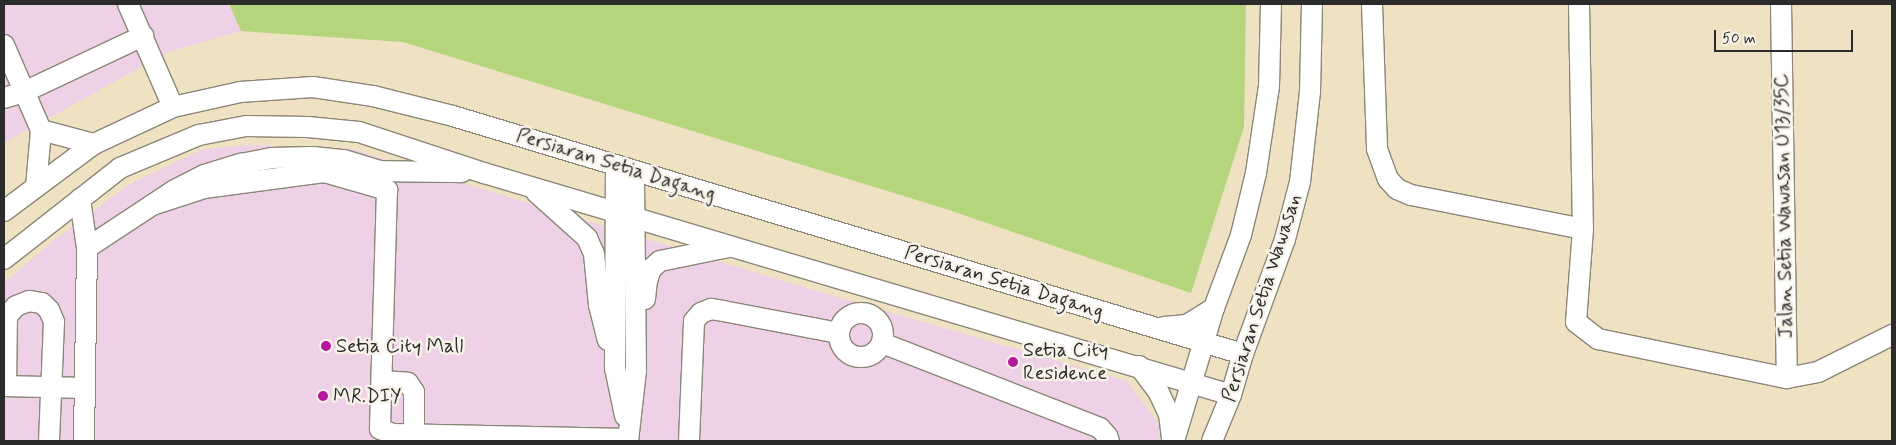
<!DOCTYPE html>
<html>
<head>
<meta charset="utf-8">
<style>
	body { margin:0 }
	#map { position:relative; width:1896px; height:445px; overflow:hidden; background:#eee2c3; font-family:Mynerve,sans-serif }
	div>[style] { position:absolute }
	.built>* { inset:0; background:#eed0e7 }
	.green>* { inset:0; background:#b5d57d }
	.roads { filter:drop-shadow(1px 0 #8c8677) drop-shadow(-1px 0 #8c8677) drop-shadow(0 1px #8c8677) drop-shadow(0 -1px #8c8677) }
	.minor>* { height:20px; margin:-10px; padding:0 10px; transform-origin:10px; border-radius:10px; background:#fff }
	.minor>.ring { margin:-10px; padding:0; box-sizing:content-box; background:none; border:20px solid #fff; border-radius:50% }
	.dots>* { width:14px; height:14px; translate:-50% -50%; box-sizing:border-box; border:2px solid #f7f3e8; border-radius:50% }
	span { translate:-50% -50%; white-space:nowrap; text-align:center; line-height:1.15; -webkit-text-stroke:5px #f7f3e8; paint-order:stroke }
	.street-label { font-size:20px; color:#2b2b2b }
	.poi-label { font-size:20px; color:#2b2b2b }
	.left { translate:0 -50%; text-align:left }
	.frame { position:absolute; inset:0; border:5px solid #2b2b2b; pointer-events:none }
	.scale { position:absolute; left:1714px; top:30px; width:139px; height:22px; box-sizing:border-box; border:2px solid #2b2b2b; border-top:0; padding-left:6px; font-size:15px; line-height:18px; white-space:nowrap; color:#2b2b2b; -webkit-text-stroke:4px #f7f3e8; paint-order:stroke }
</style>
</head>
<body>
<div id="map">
	<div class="built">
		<i style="clip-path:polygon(4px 4px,229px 4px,241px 31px,168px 52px,4px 143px)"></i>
		<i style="clip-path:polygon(245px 145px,351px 149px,813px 290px,1127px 381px,1163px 430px,1159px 441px,4px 441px,4px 283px,53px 241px,127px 186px,200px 150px)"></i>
	</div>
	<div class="green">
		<i style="clip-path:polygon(229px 4px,1246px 4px,1244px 127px,1191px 293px,946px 209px,403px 42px,241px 31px)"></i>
	</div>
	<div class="roads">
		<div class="minor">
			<i style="left:128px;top:4px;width:112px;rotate:66.4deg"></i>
			<i style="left:1372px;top:4px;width:145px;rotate:88deg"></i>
			<i style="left:1377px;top:149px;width:32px;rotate:70deg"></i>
			<i style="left:1388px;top:179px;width:13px;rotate:48deg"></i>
			<i style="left:1397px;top:189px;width:15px;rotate:23deg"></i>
			<i style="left:1411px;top:195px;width:175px;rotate:11.2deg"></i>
			<i style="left:1579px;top:4px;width:225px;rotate:89deg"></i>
			<i style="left:1583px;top:229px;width:93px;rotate:94.3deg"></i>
			<i style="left:1576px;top:322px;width:28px;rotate:38deg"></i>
			<i style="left:1598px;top:339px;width:193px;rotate:11.7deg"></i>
			<i style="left:1787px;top:378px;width:32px;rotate:-11deg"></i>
			<i style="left:1818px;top:372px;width:83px;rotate:-26.6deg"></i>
			<i style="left:1781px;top:4px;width:374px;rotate:89.1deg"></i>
			<i style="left:4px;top:45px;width:93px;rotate:66.5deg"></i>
			<i style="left:41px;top:130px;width:57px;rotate:95deg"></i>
			<i style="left:4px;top:98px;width:21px;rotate:-17deg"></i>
			<i style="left:24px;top:92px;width:132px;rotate:-25.2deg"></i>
			<i style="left:41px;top:130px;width:55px;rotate:14.8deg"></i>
			<i style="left:616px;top:165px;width:203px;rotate:90.3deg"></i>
			<i style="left:615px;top:368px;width:49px;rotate:78.2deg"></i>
			<i style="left:536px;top:192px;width:69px;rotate:42deg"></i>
			<i style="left:587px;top:238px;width:17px;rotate:66deg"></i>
			<i style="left:594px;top:254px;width:51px;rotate:84.4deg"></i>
			<i style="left:599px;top:305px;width:36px;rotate:76deg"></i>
			<i style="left:80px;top:199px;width:49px;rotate:81.9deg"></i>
			<i style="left:87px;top:248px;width:193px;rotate:90.9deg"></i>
			<i style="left:152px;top:205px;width:55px;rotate:-18.1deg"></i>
			<i style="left:204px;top:188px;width:121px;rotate:-7.6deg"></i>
			<i style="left:324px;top:172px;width:66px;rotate:15.9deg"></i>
			<i style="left:387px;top:190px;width:239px;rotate:91.7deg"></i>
			<i style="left:380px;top:429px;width:14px;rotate:21deg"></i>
			<i style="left:393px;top:434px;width:235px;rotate:1.2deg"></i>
			<i style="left:4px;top:211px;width:112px;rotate:-36.7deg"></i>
			<i style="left:94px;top:144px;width:87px;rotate:-25.1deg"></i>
			<i style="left:173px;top:107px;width:69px;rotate:-12.6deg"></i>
			<i style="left:240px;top:92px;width:73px;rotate:-3.9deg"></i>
			<i style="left:313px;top:87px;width:61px;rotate:8.5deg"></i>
			<i style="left:373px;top:96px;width:82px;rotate:14deg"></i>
			<i style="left:453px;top:116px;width:825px;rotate:16.77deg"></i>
			<i style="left:87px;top:248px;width:105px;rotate:-33.4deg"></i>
			<i style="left:175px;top:190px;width:33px;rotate:-27deg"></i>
			<i style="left:204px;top:175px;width:39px;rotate:-17deg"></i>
			<i style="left:241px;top:164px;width:32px;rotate:-11deg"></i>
			<i style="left:272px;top:158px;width:41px;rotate:-1.4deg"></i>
			<i style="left:313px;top:157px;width:31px;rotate:6deg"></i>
			<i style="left:344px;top:160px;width:37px;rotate:17deg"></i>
			<i style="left:379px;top:171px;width:83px;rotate:0.7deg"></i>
			<i style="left:4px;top:259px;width:147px;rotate:-38.1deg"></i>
			<i style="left:120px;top:168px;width:86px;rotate:-22.7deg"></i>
			<i style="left:199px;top:135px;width:48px;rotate:-10.8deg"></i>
			<i style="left:246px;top:126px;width:62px;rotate:0.9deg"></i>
			<i style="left:308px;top:127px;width:51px;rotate:5.6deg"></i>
			<i style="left:359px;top:132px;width:132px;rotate:18.2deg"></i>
			<i style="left:484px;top:173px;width:779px;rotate:16.55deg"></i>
			<i style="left:645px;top:299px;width:18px;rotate:-84deg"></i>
			<i style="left:647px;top:281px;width:13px;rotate:-72deg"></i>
			<i style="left:651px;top:269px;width:12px;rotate:-42deg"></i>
			<i style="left:660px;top:261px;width:70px;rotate:-11.5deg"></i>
			<i class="ring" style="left:839px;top:313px;width:24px;height:24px"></i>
			<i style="left:1164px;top:327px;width:23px;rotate:-5deg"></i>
			<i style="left:1187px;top:325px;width:32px;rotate:-32deg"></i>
			<i style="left:882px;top:343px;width:234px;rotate:21.3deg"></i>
			<i style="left:1100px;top:428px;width:11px;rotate:49deg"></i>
			<i style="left:1107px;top:436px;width:5px;rotate:68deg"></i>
			<i style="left:1139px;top:366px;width:34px;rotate:53deg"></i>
			<i style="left:1159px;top:393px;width:23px;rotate:65deg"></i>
			<i style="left:1169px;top:414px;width:25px;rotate:83deg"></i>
			<i style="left:382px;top:381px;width:26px;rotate:4deg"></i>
			<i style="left:408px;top:383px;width:11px;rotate:56deg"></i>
			<i style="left:414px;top:392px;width:43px;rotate:90deg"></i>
			<i style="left:4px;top:386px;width:81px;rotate:1.4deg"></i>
			<i style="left:6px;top:386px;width:70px;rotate:-89.2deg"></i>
			<i style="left:7px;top:316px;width:13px;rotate:-48deg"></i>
			<i style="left:16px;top:306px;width:14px;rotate:-21deg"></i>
			<i style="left:29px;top:301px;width:13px;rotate:9deg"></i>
			<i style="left:42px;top:303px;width:10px;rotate:45deg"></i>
			<i style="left:49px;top:310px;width:13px;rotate:67deg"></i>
			<i style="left:54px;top:322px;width:119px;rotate:92.4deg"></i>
			<i style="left:628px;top:441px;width:70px;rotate:-83.5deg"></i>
			<i style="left:636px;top:371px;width:200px;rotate:-90.6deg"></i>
			<i style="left:689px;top:441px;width:120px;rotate:-87.6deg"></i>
			<i style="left:694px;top:321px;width:11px;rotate:-49deg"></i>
			<i style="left:701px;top:313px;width:11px;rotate:-22deg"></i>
			<i style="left:711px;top:309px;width:12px;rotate:9deg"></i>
			<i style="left:723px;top:311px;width:117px;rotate:10.8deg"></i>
			<i style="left:1174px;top:441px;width:139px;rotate:-73.3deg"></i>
			<i style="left:1214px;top:308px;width:78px;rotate:-69.7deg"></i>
			<i style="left:1241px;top:235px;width:64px;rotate:-76.4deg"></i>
			<i style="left:1256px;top:173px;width:88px;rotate:-81.5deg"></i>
			<i style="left:1269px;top:86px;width:82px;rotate:-88.6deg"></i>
			<i style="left:1212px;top:441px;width:50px;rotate:-67.6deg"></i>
			<i style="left:1231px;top:395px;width:43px;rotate:-73.7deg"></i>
			<i style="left:1243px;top:354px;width:122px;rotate:-69.9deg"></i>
			<i style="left:1285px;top:239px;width:59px;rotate:-75.3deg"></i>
			<i style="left:1300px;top:182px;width:91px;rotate:-83.7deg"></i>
			<i style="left:1310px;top:92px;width:88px;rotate:-88.7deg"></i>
		</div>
	</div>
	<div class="dots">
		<i style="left:326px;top:346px;background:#b5179e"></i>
		<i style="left:1013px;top:362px;background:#b5179e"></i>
		<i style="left:323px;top:396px;background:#b5179e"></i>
	</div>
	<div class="street-label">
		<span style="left:616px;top:165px;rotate:17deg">Persiaran Setia Dagang</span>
		<span style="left:1784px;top:206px;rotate:-91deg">Jalan Setia Wawasan U13/35C</span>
		<span style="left:1004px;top:282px;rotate:17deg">Persiaran Setia Dagang</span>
		<span style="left:1262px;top:298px;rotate:-72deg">Persiaran Setia Wawasan</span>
	</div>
	<div class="poi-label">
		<span class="left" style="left:336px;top:346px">Setia City Mall</span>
		<span class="left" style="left:1023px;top:362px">Setia City<br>Residence</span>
		<span class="left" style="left:333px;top:396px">MR.DIY</span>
	</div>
	<div class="frame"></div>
	<div class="scale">50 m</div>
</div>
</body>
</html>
